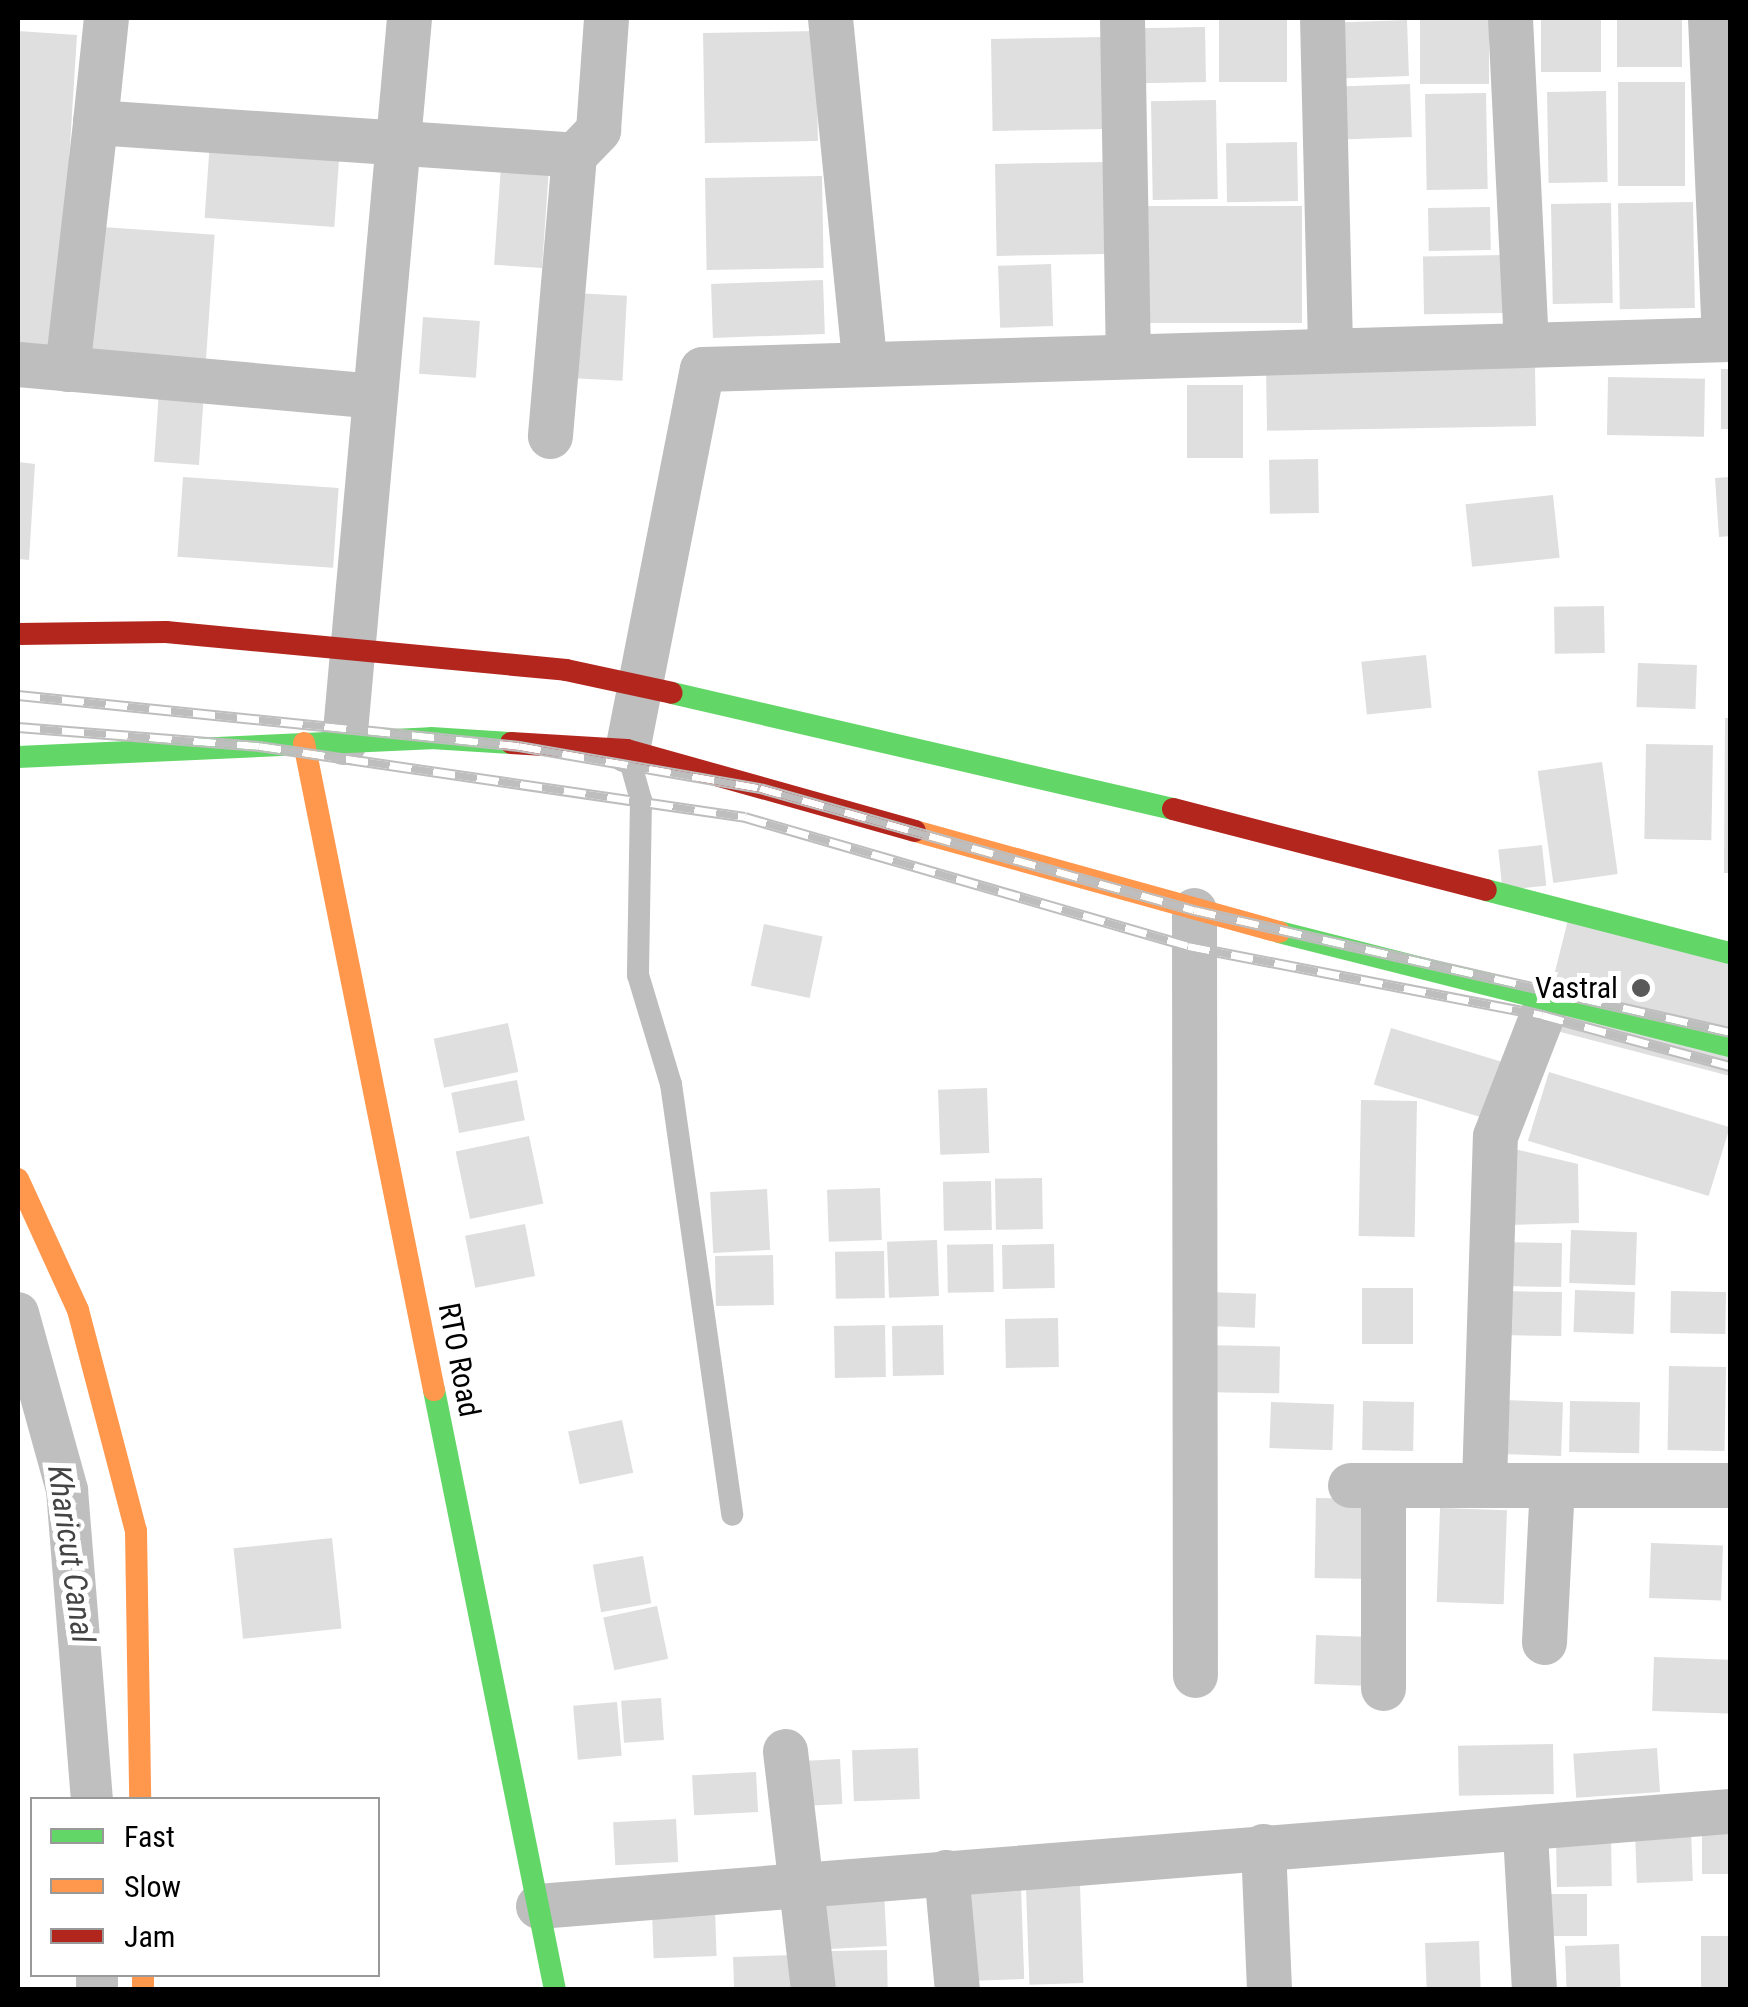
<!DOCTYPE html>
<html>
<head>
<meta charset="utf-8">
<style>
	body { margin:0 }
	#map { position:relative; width:1748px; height:2007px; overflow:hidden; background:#fff; font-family:"Roboto Condensed",sans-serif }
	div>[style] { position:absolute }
	.canal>* { height:42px; margin:-21px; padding:0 21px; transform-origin:21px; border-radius:21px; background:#bfbfbf }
	.building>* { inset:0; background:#dfdfdf; transform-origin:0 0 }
	.lane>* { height:22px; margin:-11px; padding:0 11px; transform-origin:11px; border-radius:11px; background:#bebebe }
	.street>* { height:45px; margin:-22.5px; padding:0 22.5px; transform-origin:22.5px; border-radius:22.5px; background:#bebebe }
	.fast>* { height:22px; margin:-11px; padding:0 11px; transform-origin:11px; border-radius:11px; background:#63d668 }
	.slow>* { height:22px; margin:-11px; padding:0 11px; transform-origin:11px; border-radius:11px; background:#ff974d }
	.jam>* { height:22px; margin:-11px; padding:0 11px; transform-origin:11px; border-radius:11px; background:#b3261e }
	.rail>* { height:11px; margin-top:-5.5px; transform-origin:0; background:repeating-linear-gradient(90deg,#fff 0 22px,#bebebe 0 44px); box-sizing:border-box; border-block:2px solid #bebebe }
	.dots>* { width:28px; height:28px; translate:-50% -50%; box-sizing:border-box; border:5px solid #fff; border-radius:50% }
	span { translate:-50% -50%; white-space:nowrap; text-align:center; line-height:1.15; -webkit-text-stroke:10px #fff; paint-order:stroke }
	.poi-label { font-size:30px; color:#000 }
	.right { translate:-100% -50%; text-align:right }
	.street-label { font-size:30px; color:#000 }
	.water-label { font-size:32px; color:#444; font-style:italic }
	.frame { position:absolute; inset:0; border:20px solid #000; pointer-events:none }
	.legend { position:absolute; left:30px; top:1797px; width:350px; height:180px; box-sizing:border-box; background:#fff; border:2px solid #999; margin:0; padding:12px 18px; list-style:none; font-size:30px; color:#000 }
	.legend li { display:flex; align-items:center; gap:20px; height:50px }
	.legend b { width:50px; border:2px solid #999 }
</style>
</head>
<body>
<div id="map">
	<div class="canal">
		<i style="left:18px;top:1313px;width:184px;rotate:74.5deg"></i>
		<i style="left:67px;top:1490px;width:311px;rotate:85.4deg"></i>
		<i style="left:97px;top:1974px;width:16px;rotate:90deg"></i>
	</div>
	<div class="building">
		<i style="left:1219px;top:18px;width:68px;height:64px"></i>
		<i style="left:1420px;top:18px;width:69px;height:66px"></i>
		<i style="left:1541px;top:18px;width:60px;height:54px"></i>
		<i style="left:1617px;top:18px;width:65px;height:49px"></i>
		<i style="left:1407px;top:20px;width:56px;height:70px;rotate:88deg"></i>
		<i style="left:1205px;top:27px;width:55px;height:66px;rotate:89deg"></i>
		<i style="clip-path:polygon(18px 31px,77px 35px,57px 350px,18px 347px)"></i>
		<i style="left:816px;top:31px;width:110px;height:113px;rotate:89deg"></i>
		<i style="left:1105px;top:37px;width:92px;height:114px;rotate:89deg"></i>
		<i style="left:1618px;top:82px;width:67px;height:104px"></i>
		<i style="left:1410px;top:84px;width:53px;height:71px;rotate:88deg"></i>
		<i style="left:1606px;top:91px;width:91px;height:59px;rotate:89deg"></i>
		<i style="left:1486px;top:93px;width:96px;height:61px;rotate:89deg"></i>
		<i style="left:1216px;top:100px;width:99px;height:65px;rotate:89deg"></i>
		<i style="left:210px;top:141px;width:130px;height:77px;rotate:4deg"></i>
		<i style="left:1297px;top:142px;width:59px;height:71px;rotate:89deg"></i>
		<i style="left:1104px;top:162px;width:92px;height:109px;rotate:89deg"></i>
		<i style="left:501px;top:166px;width:48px;height:99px;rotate:4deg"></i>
		<i style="left:822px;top:176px;width:92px;height:117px;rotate:89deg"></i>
		<i style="left:1693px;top:202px;width:106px;height:75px;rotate:89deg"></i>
		<i style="left:1611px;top:203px;width:100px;height:60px;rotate:89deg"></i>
		<i style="left:1302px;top:206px;width:117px;height:161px;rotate:90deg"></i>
		<i style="left:1490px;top:207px;width:43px;height:62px;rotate:89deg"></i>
		<i style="left:88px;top:226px;width:127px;height:127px;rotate:4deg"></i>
		<i style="left:1502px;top:255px;width:58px;height:79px;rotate:89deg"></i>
		<i style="left:1051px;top:264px;width:62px;height:53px;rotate:88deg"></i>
		<i style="left:823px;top:280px;width:54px;height:112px;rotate:88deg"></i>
		<i style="left:574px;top:293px;width:53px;height:85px;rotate:3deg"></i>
		<i style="left:423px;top:317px;width:57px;height:57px;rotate:4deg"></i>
		<i style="left:1535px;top:367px;width:59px;height:269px;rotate:89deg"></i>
		<i style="left:1721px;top:369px;width:9px;height:60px"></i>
		<i style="left:1608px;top:377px;width:97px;height:58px;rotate:1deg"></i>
		<i style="left:1187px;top:385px;width:56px;height:73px"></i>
		<i style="left:159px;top:391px;width:45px;height:71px;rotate:4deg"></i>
		<i style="left:1318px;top:459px;width:54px;height:49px;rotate:89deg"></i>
		<i style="clip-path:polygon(18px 462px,35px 464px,29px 560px,18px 559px)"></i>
		<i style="left:183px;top:477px;width:156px;height:80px;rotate:4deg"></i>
		<i style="clip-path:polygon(1730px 477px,1730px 536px,1719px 537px,1715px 478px)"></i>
		<i style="left:1553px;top:495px;width:63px;height:88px;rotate:84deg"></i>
		<i style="left:1604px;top:606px;width:47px;height:50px;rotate:89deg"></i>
		<i style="left:1426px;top:655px;width:53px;height:65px;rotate:84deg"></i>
		<i style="left:1638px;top:663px;width:59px;height:44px;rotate:2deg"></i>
		<i style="clip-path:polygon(1725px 718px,1730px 718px,1730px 873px,1724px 873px)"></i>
		<i style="left:1646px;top:744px;width:67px;height:95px;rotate:1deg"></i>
		<i style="left:1602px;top:762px;width:113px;height:65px;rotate:82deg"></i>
		<i style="left:1542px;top:845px;width:41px;height:44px;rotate:84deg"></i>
		<i style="clip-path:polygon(1571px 908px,1730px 949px,1730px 1076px,1541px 1027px)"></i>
		<i style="left:764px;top:924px;width:60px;height:63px;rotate:12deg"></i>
		<i style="left:508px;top:1023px;width:50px;height:76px;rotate:78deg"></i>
		<i style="left:1391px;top:1028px;width:125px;height:59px;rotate:17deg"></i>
		<i style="left:1549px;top:1072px;width:189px;height:72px;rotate:17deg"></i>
		<i style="left:517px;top:1080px;width:41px;height:67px;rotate:79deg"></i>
		<i style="left:987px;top:1088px;width:65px;height:49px;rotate:88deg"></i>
		<i style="left:1361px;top:1100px;width:56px;height:136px;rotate:1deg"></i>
		<i style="left:529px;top:1136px;width:69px;height:75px;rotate:78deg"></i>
		<i style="clip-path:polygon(1506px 1147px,1578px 1164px,1579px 1223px,1507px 1225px)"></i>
		<i style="left:1042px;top:1178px;width:51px;height:47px;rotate:89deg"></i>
		<i style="left:991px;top:1181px;width:49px;height:48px;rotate:89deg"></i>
		<i style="left:880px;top:1188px;width:52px;height:53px;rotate:88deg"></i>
		<i style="left:767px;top:1189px;width:61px;height:57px;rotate:87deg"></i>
		<i style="left:525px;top:1224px;width:53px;height:61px;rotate:79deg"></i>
		<i style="left:1571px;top:1230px;width:66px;height:53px;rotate:2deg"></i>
		<i style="left:937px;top:1240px;width:56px;height:50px;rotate:88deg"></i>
		<i style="left:1501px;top:1242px;width:61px;height:44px;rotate:1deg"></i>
		<i style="left:993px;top:1244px;width:48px;height:46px;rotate:89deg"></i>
		<i style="left:1054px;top:1244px;width:44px;height:52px;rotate:89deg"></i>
		<i style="left:884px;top:1251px;width:47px;height:49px;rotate:89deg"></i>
		<i style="left:773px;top:1255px;width:50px;height:58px;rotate:89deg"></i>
		<i style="left:1362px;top:1288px;width:51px;height:56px"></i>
		<i style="left:1575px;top:1290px;width:60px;height:42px;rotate:2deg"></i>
		<i style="left:1501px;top:1291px;width:61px;height:44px;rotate:1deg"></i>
		<i style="left:1671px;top:1291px;width:55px;height:42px;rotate:1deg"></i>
		<i style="left:1208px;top:1292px;width:48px;height:34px;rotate:2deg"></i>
		<i style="left:1058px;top:1318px;width:49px;height:53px;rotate:89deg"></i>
		<i style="left:885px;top:1325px;width:52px;height:51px;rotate:89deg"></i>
		<i style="left:943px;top:1325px;width:50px;height:51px;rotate:89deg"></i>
		<i style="left:1201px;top:1345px;width:79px;height:47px;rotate:1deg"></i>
		<i style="left:1669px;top:1366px;width:57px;height:84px;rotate:1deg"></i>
		<i style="left:1502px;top:1400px;width:61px;height:54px;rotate:2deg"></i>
		<i style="left:1363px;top:1401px;width:51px;height:49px;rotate:1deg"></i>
		<i style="left:1570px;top:1401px;width:70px;height:51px;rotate:1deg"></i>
		<i style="left:1271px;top:1402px;width:63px;height:46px;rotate:2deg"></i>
		<i style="left:622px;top:1420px;width:54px;height:55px;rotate:78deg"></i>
		<i style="left:1316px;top:1498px;width:57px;height:80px;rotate:1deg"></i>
		<i style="left:1440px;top:1508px;width:67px;height:94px;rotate:2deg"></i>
		<i style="left:332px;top:1538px;width:91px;height:99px;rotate:84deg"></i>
		<i style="left:1651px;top:1543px;width:72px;height:55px;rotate:2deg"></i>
		<i style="left:643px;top:1556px;width:48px;height:51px;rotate:80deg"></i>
		<i style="left:657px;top:1606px;width:54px;height:55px;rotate:78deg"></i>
		<i style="left:1316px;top:1635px;width:56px;height:49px;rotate:2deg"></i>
		<i style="left:1654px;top:1657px;width:76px;height:54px;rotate:2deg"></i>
		<i style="left:661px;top:1698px;width:42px;height:40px;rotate:86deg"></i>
		<i style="left:617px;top:1702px;width:54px;height:44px;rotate:85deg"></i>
		<i style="left:1553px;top:1744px;width:50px;height:95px;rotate:89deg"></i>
		<i style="left:918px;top:1748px;width:51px;height:66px;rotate:88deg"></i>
		<i style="left:1657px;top:1748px;width:44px;height:84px;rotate:86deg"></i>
		<i style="left:840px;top:1759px;width:45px;height:46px;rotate:87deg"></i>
		<i style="left:756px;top:1772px;width:40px;height:64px;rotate:87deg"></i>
		<i style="left:676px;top:1819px;width:43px;height:63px;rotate:87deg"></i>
		<i style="left:1730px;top:1827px;width:47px;height:28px;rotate:90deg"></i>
		<i style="left:1691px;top:1829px;width:52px;height:56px;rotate:88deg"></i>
		<i style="left:1611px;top:1837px;width:49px;height:55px;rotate:89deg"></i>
		<i style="left:1080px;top:1886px;width:97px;height:54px;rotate:88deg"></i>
		<i style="left:1021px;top:1887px;width:92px;height:58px;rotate:88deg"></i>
		<i style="left:884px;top:1892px;width:54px;height:68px;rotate:87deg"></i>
		<i style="left:1587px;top:1894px;width:42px;height:44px;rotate:90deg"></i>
		<i style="left:715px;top:1910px;width:46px;height:63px;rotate:88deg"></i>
		<i style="left:1730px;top:1936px;width:53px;height:29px;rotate:90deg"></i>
		<i style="left:1479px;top:1941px;width:49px;height:54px;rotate:88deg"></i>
		<i style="left:1619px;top:1944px;width:46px;height:54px;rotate:88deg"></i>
		<i style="left:887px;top:1950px;width:40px;height:66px;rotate:89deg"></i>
		<i style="left:793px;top:1955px;width:35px;height:60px;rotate:88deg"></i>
	</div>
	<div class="lane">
		<i style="left:628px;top:754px;width:48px;rotate:74.2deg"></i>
		<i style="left:641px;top:800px;width:175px;rotate:91deg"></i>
		<i style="left:638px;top:975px;width:114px;rotate:73.2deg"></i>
		<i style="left:671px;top:1084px;width:435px;rotate:81.9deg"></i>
	</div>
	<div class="street">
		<i style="left:830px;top:18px;width:345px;rotate:84.3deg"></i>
		<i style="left:1122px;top:18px;width:337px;rotate:89deg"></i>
		<i style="left:1322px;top:18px;width:331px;rotate:88.6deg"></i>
		<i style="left:1510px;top:18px;width:326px;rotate:87.2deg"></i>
		<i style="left:1710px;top:18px;width:321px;rotate:87.5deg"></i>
		<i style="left:95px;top:122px;width:105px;rotate:-84deg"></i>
		<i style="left:574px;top:155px;width:35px;rotate:-46deg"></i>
		<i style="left:598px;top:130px;width:112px;rotate:-85.9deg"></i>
		<i style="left:18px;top:364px;width:358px;rotate:5.1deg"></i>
		<i style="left:67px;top:369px;width:249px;rotate:-83.5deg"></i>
		<i style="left:95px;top:122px;width:480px;rotate:3.9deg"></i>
		<i style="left:574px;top:155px;width:282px;rotate:94.9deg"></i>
		<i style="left:344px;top:742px;width:727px;rotate:-84.87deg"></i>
		<i style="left:627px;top:750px;width:388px;rotate:-78.9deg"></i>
		<i style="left:702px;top:369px;width:1028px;rotate:-1.67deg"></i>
		<i style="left:1194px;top:910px;width:765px;rotate:89.93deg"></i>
		<i style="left:1484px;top:1483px;width:347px;rotate:-88.2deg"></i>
		<i style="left:1495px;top:1136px;width:130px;rotate:-68.8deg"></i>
		<i style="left:1350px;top:1485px;width:380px"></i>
		<i style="left:1383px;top:1485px;width:203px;rotate:90deg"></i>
		<i style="left:1544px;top:1642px;width:157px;rotate:-87.1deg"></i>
		<i style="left:785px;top:1751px;width:241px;rotate:83.3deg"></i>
		<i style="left:1525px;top:1834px;width:156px;rotate:86.7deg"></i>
		<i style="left:1263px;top:1846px;width:144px;rotate:87.6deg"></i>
		<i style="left:946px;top:1872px;width:119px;rotate:84.7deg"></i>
		<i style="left:538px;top:1906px;width:1196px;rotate:-4.56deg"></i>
	</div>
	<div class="fast">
		<i style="left:672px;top:693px;width:514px;rotate:13.04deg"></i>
		<i style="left:18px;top:757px;width:413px;rotate:-2.6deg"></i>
		<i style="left:431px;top:738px;width:80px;rotate:3.6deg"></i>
		<i style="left:1486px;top:890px;width:252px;rotate:14.5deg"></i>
		<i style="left:1279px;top:932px;width:465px;rotate:14.2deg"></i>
		<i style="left:434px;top:1390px;width:612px;rotate:78.6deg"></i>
	</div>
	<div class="slow">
		<i style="left:304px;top:743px;width:660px;rotate:78.64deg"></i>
		<i style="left:915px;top:831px;width:378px;rotate:15.5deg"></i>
		<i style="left:18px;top:1179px;width:144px;rotate:65.4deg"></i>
		<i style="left:78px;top:1310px;width:228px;rotate:75.3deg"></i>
		<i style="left:136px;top:1531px;width:269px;rotate:89.1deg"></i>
		<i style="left:143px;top:1974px;width:16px;rotate:90deg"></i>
	</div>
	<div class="jam">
		<i style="left:18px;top:634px;width:148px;rotate:-0.8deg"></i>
		<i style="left:166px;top:632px;width:402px;rotate:5.4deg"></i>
		<i style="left:566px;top:670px;width:108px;rotate:12.2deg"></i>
		<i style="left:511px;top:743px;width:116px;rotate:3.5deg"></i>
		<i style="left:627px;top:750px;width:299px;rotate:15.7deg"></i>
		<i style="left:1173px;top:809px;width:323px;rotate:14.5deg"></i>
	</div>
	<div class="rail">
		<i style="left:18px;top:695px;width:504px;rotate:5.81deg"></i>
		<i style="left:519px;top:746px;width:245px;rotate:9.9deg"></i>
		<i style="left:760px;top:788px;width:451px;rotate:15.7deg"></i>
		<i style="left:1194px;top:910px;width:550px;rotate:12.82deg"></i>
		<i style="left:18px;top:727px;width:242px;rotate:4.5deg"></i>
		<i style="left:259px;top:746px;width:491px;rotate:8.3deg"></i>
		<i style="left:745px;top:817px;width:461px;rotate:16.2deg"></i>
		<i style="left:1188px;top:946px;width:361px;rotate:11deg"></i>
		<i style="left:1542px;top:1015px;width:195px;rotate:15.2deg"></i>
	</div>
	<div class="dots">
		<i style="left:1641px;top:988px;background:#595959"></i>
	</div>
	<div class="poi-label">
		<span class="right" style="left:1618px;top:988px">Vastral</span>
	</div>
	<div class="street-label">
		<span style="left:459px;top:1360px;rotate:79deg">RTO Road</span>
	</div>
	<div class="water-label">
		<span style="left:71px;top:1554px;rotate:82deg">Kharicut Canal</span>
	</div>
	<div class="frame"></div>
	<ul class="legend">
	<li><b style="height:12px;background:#63d668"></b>Fast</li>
	<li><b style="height:12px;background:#ff974d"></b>Slow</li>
	<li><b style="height:12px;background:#b3261e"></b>Jam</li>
	</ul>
</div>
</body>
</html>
